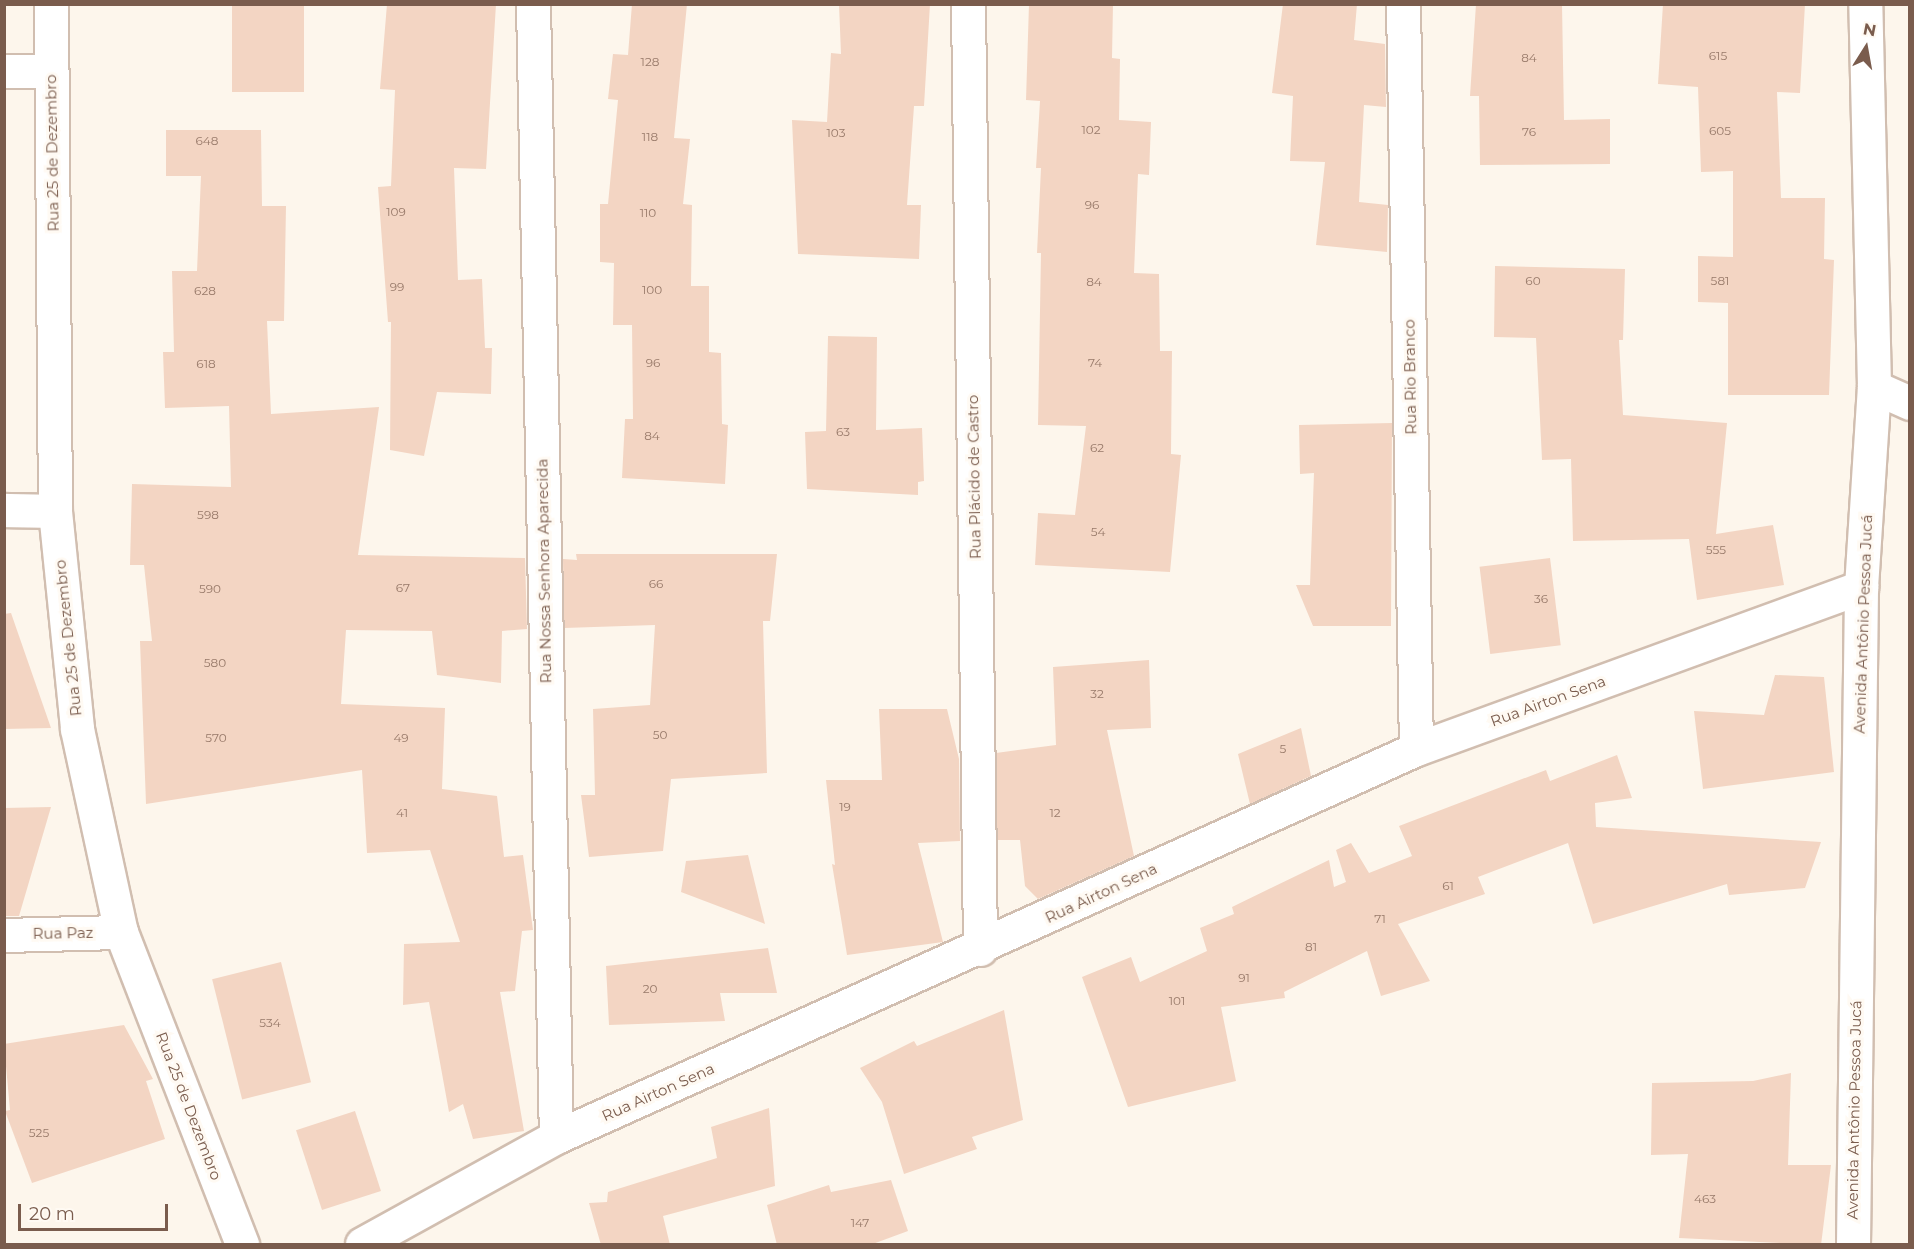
<!DOCTYPE html>
<html>
<head>
<meta charset="utf-8">
<style>
	body { margin:0 }
	#map { position:relative; width:1914px; height:1249px; overflow:hidden; background:#fdf6ec; font-family:Montserrat,sans-serif }
	div>[style] { position:absolute }
	.building>* { inset:0; background:#f3d5c3; transform-origin:0 0 }
	.roads { filter:drop-shadow(2px 0 #d1beb0) drop-shadow(-2px 0 #d1beb0) drop-shadow(0 2px #d1beb0) drop-shadow(0 -2px #d1beb0) }
	.street>* { height:33px; margin:-16.5px; padding:0 16.5px; transform-origin:16.5px; border-radius:16.5px; background:#fff }
	.secondary>* { height:33px; margin:-16.5px; padding:0 16.5px; transform-origin:16.5px; border-radius:16.5px; background:#fff }
	span { translate:-50% -50%; white-space:nowrap; text-align:center; line-height:1.15; -webkit-text-stroke:6px #fffaf3; paint-order:stroke }
	.number-label { font-size:12px; color:#987a6a }
	.number-label span { -webkit-text-stroke-width:0 }
	.street-label { font-size:15px; color:#7a5c4d }
	.frame { position:absolute; inset:0; border:6px solid #7a5c4d; pointer-events:none }
	.north { position:absolute; left:1836px; top:18px; width:60px; height:60px; -webkit-text-stroke:4px #fffaf3; paint-order:stroke; rotate:11deg; font-size:16px; font-weight:700; line-height:24px; text-align:center; color:#7a5c4d }
	.north::after { content:''; display:block; margin:auto; width:21px; height:27px; background:#7a5c4d; clip-path:polygon(50% 0,100% 100%,50% 72%,0 100%) }
	.scale { position:absolute; left:18px; top:1204px; width:150px; height:27px; box-sizing:border-box; border:3px solid #7a5c4d; border-top:0; padding-left:8px; font-size:18px; line-height:21px; white-space:nowrap; color:#7a5c4d; -webkit-text-stroke:4px #fffaf3; paint-order:stroke }
</style>
</head>
<body>
<div id="map">
	<div class="building">
		<i style="left:232px;top:4px;width:72px;height:88px"></i>
		<i style="clip-path:polygon(387px 4px,496px 4px,486px 169px,454px 168px,458px 280px,482px 279px,485px 348px,492px 348px,491px 394px,437px 392px,424px 456px,390px 450px,391px 322px,388px 322px,378px 187px,391px 186px,395px 90px,380px 89px)"></i>
		<i style="clip-path:polygon(632px 4px,687px 4px,674px 138px,690px 139px,683px 204px,692px 205px,691px 286px,709px 286px,709px 352px,721px 353px,722px 424px,728px 425px,725px 484px,622px 478px,625px 419px,633px 419px,632px 325px,613px 325px,614px 263px,600px 262px,600px 204px,608px 204px,618px 100px,608px 99px,613px 54px,628px 55px)"></i>
		<i style="clip-path:polygon(839px 4px,930px 4px,924px 106px,914px 106px,907px 205px,921px 205px,919px 259px,798px 254px,792px 120px,827px 122px,831px 53px,841px 54px)"></i>
		<i style="clip-path:polygon(1029px 4px,1113px 4px,1112px 58px,1120px 59px,1119px 120px,1151px 122px,1149px 175px,1138px 174px,1134px 273px,1159px 274px,1160px 351px,1172px 351px,1171px 454px,1181px 455px,1170px 572px,1035px 565px,1038px 513px,1075px 515px,1086px 426px,1038px 425px,1041px 253px,1037px 253px,1041px 168px,1036px 168px,1040px 101px,1026px 100px)"></i>
		<i style="clip-path:polygon(1283px 4px,1357px 4px,1354px 40px,1385px 44px,1386px 107px,1364px 105px,1359px 202px,1388px 205px,1387px 252px,1316px 245px,1325px 162px,1290px 161px,1293px 96px,1272px 93px)"></i>
		<i style="clip-path:polygon(1476px 4px,1562px 4px,1564px 120px,1610px 119px,1610px 164px,1480px 165px,1479px 96px,1470px 96px)"></i>
		<i style="clip-path:polygon(1663px 4px,1805px 4px,1800px 93px,1777px 92px,1781px 198px,1825px 198px,1824px 259px,1834px 260px,1829px 395px,1728px 395px,1728px 303px,1698px 302px,1698px 256px,1733px 257px,1733px 171px,1701px 172px,1698px 87px,1658px 84px)"></i>
		<i style="clip-path:polygon(166px 130px,261px 130px,262px 206px,286px 206px,284px 321px,267px 321px,271px 414px,379px 407px,358px 555px,525px 558px,527px 629px,502px 631px,501px 683px,437px 675px,432px 631px,346px 630px,341px 704px,445px 708px,442px 789px,497px 796px,504px 857px,523px 855px,533px 930px,522px 931px,515px 991px,500px 992px,524px 1131px,473px 1139px,463px 1104px,449px 1112px,429px 1002px,403px 1005px,404px 944px,460px 942px,430px 850px,367px 853px,362px 770px,146px 804px,140px 641px,152px 641px,144px 565px,130px 565px,132px 484px,231px 487px,229px 406px,165px 408px,163px 352px,174px 352px,172px 271px,197px 271px,201px 176px,166px 176px)"></i>
		<i style="clip-path:polygon(1495px 266px,1625px 269px,1623px 340px,1619px 340px,1623px 415px,1727px 423px,1716px 534px,1773px 525px,1784px 585px,1697px 600px,1689px 539px,1573px 541px,1571px 459px,1542px 460px,1536px 338px,1494px 337px)"></i>
		<i style="clip-path:polygon(828px 336px,877px 337px,876px 430px,922px 428px,924px 481px,918px 482px,918px 495px,807px 489px,805px 432px,826px 431px)"></i>
		<i style="clip-path:polygon(1392px 423px,1391px 626px,1313px 626px,1296px 585px,1310px 585px,1314px 473px,1300px 474px,1299px 425px)"></i>
		<i style="clip-path:polygon(576px 554px,777px 554px,770px 621px,763px 621px,767px 773px,671px 779px,663px 851px,589px 857px,581px 795px,595px 795px,593px 709px,650px 705px,655px 625px,564px 628px,563px 559px,577px 560px)"></i>
		<i style="left:1550px;top:558px;width:88px;height:71px;rotate:83deg"></i>
		<i style="clip-path:polygon(11px 613px,51px 728px,4px 729px,4px 614px)"></i>
		<i style="clip-path:polygon(1149px 660px,1151px 728px,1107px 730px,1134px 856px,1038px 899px,1025px 886px,1020px 840px,997px 840px,996px 753px,1056px 745px,1053px 667px)"></i>
		<i style="clip-path:polygon(1775px 675px,1824px 677px,1834px 772px,1703px 789px,1694px 711px,1764px 715px)"></i>
		<i style="clip-path:polygon(879px 709px,947px 709px,959px 759px,960px 841px,918px 843px,943px 942px,847px 955px,832px 864px,835px 865px,826px 780px,882px 780px)"></i>
		<i style="clip-path:polygon(1301px 728px,1311px 776px,1250px 804px,1238px 754px)"></i>
		<i style="clip-path:polygon(1617px 755px,1632px 798px,1595px 803px,1596px 827px,1821px 842px,1805px 888px,1729px 895px,1727px 884px,1593px 924px,1568px 843px,1478px 877px,1485px 894px,1398px 924px,1430px 981px,1381px 996px,1367px 951px,1284px 992px,1285px 998px,1221px 1007px,1236px 1081px,1128px 1107px,1082px 977px,1131px 957px,1140px 982px,1207px 951px,1200px 928px,1234px 914px,1232px 907px,1329px 860px,1334px 887px,1346px 882px,1336px 850px,1351px 843px,1369px 873px,1412px 856px,1399px 826px,1546px 770px,1550px 781px)"></i>
		<i style="clip-path:polygon(51px 807px,19px 916px,4px 916px,4px 808px)"></i>
		<i style="clip-path:polygon(748px 855px,765px 924px,681px 892px,686px 861px)"></i>
		<i style="clip-path:polygon(768px 948px,777px 993px,720px 993px,725px 1021px,609px 1025px,606px 966px)"></i>
		<i style="left:281px;top:962px;width:124px;height:71px;rotate:76deg"></i>
		<i style="clip-path:polygon(1004px 1010px,1023px 1120px,972px 1137px,977px 1149px,904px 1174px,882px 1102px,860px 1068px,914px 1041px,917px 1046px)"></i>
		<i style="clip-path:polygon(124px 1025px,153px 1079px,146px 1081px,165px 1139px,32px 1183px,5px 1111px,10px 1110px,4px 1044px)"></i>
		<i style="clip-path:polygon(1791px 1073px,1788px 1165px,1831px 1165px,1821px 1245px,1679px 1238px,1688px 1154px,1651px 1155px,1652px 1083px,1753px 1081px)"></i>
		<i style="clip-path:polygon(769px 1108px,775px 1186px,663px 1216px,670px 1245px,601px 1245px,589px 1203px,607px 1202px,608px 1192px,717px 1158px,711px 1127px)"></i>
		<i style="left:355px;top:1111px;width:84px;height:62px;rotate:72deg"></i>
		<i style="clip-path:polygon(891px 1180px,908px 1231px,870px 1245px,777px 1245px,767px 1205px,829px 1185px,831px 1192px)"></i>
	</div>
	<div class="roads">
		<div class="street">
			<i style="left:533px;top:4px;width:1133px;rotate:88.84deg"></i>
			<i style="left:968px;top:4px;width:945px;rotate:89.27deg"></i>
			<i style="left:1403px;top:4px;width:745px;rotate:89deg"></i>
			<i style="left:4px;top:71px;width:47px"></i>
			<i style="left:1874px;top:387px;width:39px;rotate:24deg"></i>
			<i style="left:4px;top:510px;width:51px;rotate:1.1deg"></i>
			<i style="left:4px;top:935px;width:117px;rotate:-1.5deg"></i>
			<i style="left:362px;top:1244px;width:222px;rotate:-28.9deg"></i>
			<i style="left:556px;top:1137px;width:943px;rotate:-24.28deg"></i>
			<i style="left:1416px;top:749px;width:474px;rotate:-20deg"></i>
		</div>
		<div class="secondary">
			<i style="left:51px;top:4px;width:507px;rotate:89.55deg"></i>
			<i style="left:55px;top:511px;width:219px;rotate:84.2deg"></i>
			<i style="left:77px;top:729px;width:208px;rotate:77.8deg"></i>
			<i style="left:121px;top:932px;width:335px;rotate:68.8deg"></i>
			<i style="left:1853px;top:1244px;width:657px;rotate:-89.3deg"></i>
			<i style="left:1861px;top:587px;width:200px;rotate:-86.3deg"></i>
			<i style="left:1874px;top:387px;width:383px;rotate:-91.3deg"></i>
		</div>
	</div>
	<div class="number-label">
		<span style="left:1718px;top:56px">615</span>
		<span style="left:1529px;top:58px">84</span>
		<span style="left:650px;top:62px">128</span>
		<span style="left:1091px;top:130px">102</span>
		<span style="left:1720px;top:131px">605</span>
		<span style="left:1529px;top:132px">76</span>
		<span style="left:836px;top:133px">103</span>
		<span style="left:650px;top:137px">118</span>
		<span style="left:207px;top:141px">648</span>
		<span style="left:1092px;top:205px">96</span>
		<span style="left:396px;top:212px">109</span>
		<span style="left:648px;top:213px">110</span>
		<span style="left:1533px;top:281px">60</span>
		<span style="left:1720px;top:281px">581</span>
		<span style="left:1094px;top:282px">84</span>
		<span style="left:397px;top:287px">99</span>
		<span style="left:652px;top:290px">100</span>
		<span style="left:205px;top:291px">628</span>
		<span style="left:653px;top:363px">96</span>
		<span style="left:1095px;top:363px">74</span>
		<span style="left:206px;top:364px">618</span>
		<span style="left:843px;top:432px">63</span>
		<span style="left:652px;top:436px">84</span>
		<span style="left:1097px;top:448px">62</span>
		<span style="left:208px;top:515px">598</span>
		<span style="left:1098px;top:532px">54</span>
		<span style="left:1716px;top:550px">555</span>
		<span style="left:656px;top:584px">66</span>
		<span style="left:403px;top:588px">67</span>
		<span style="left:210px;top:589px">590</span>
		<span style="left:1541px;top:599px">36</span>
		<span style="left:215px;top:663px">580</span>
		<span style="left:1097px;top:694px">32</span>
		<span style="left:660px;top:735px">50</span>
		<span style="left:216px;top:738px">570</span>
		<span style="left:401px;top:738px">49</span>
		<span style="left:1283px;top:749px">5</span>
		<span style="left:845px;top:807px">19</span>
		<span style="left:402px;top:813px">41</span>
		<span style="left:1055px;top:813px">12</span>
		<span style="left:1448px;top:886px">61</span>
		<span style="left:1380px;top:919px">71</span>
		<span style="left:1311px;top:947px">81</span>
		<span style="left:1244px;top:978px">91</span>
		<span style="left:650px;top:989px">20</span>
		<span style="left:1177px;top:1001px">101</span>
		<span style="left:270px;top:1023px">534</span>
		<span style="left:39px;top:1133px">525</span>
		<span style="left:1705px;top:1199px">463</span>
		<span style="left:860px;top:1223px">147</span>
	</div>
	<div class="street-label">
		<span style="left:52px;top:153px;rotate:-91deg">Rua 25 de Dezembro</span>
		<span style="left:1410px;top:377px;rotate:-91deg">Rua Rio Branco</span>
		<span style="left:974px;top:477px;rotate:-91deg">Rua Plácido de Castro</span>
		<span style="left:544px;top:571px;rotate:-91deg">Rua Nossa Senhora Aparecida</span>
		<span style="left:1863px;top:624px;rotate:-88deg">Avenida Antônio Pessoa Jucá</span>
		<span style="left:68px;top:638px;rotate:-96deg">Rua 25 de Dezembro</span>
		<span style="left:1548px;top:701px;rotate:-20deg">Rua Airton Sena</span>
		<span style="left:1101px;top:893px;rotate:-25deg">Rua Airton Sena</span>
		<span style="left:63px;top:933px;rotate:-1deg">Rua Paz</span>
		<span style="left:658px;top:1092px;rotate:-24deg">Rua Airton Sena</span>
		<span style="left:189px;top:1106px;rotate:69deg">Rua 25 de Dezembro</span>
		<span style="left:1854px;top:1110px;rotate:-89deg">Avenida Antônio Pessoa Jucá</span>
	</div>
	<div class="frame"></div>
	<div class="north">N</div>
	<div class="scale">20 m</div>
</div>
</body>
</html>
